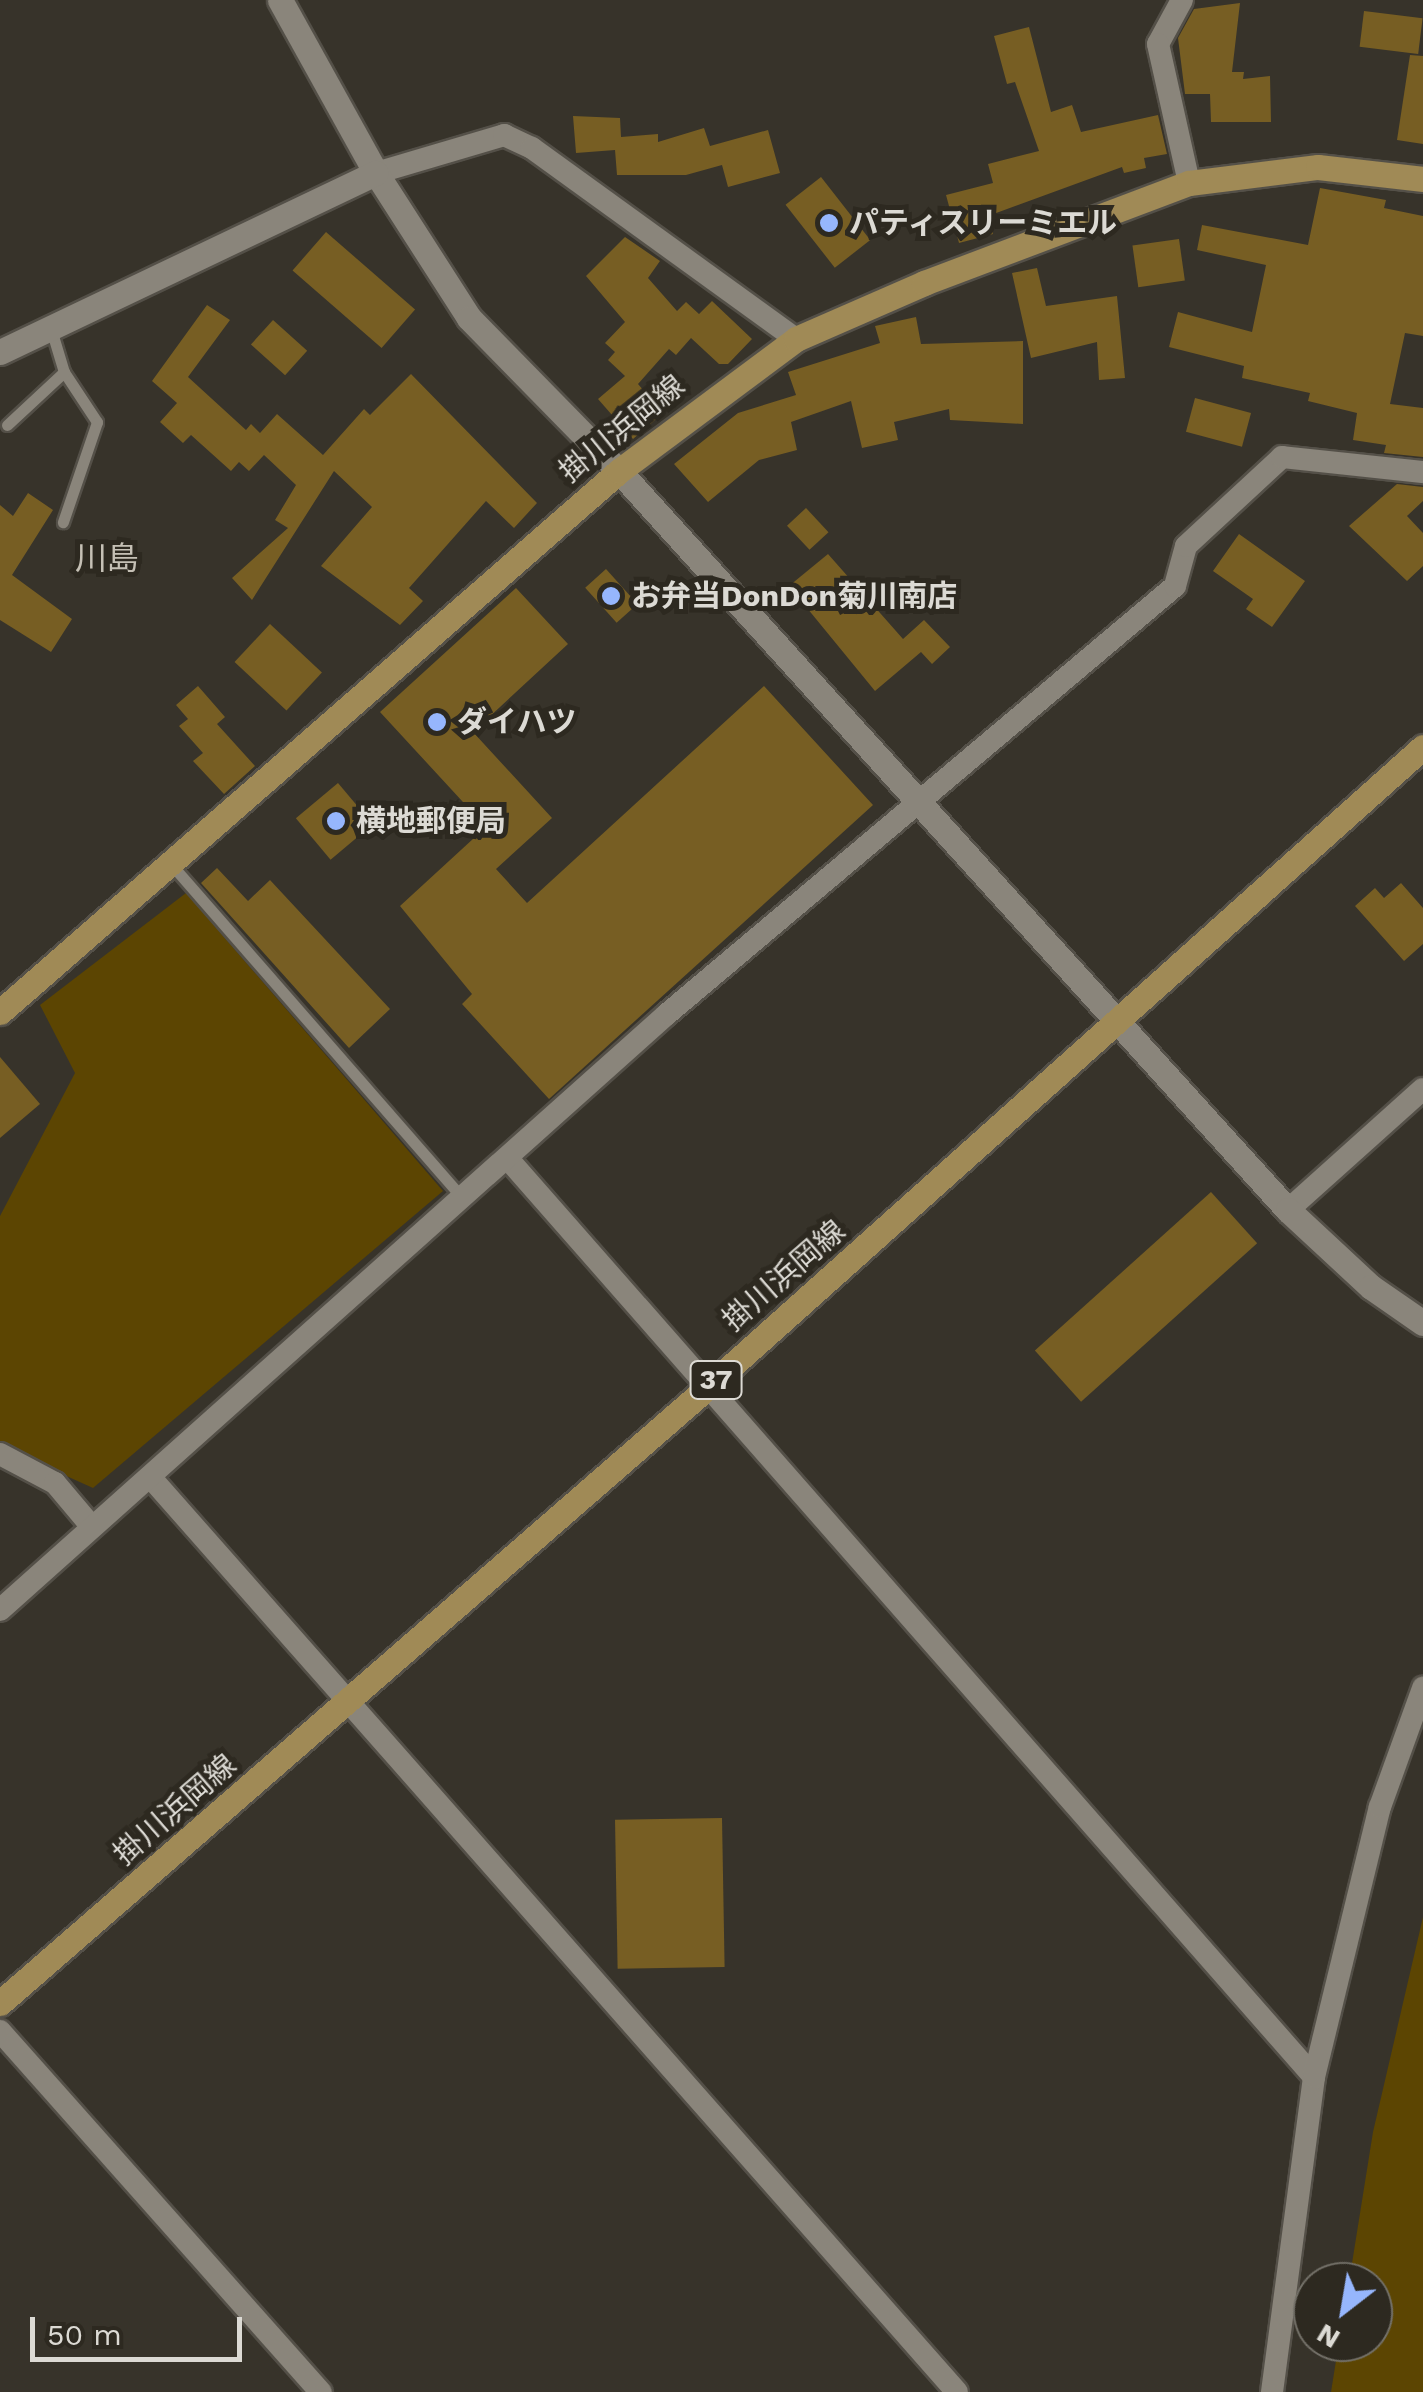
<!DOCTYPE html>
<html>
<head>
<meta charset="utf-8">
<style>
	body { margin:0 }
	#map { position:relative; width:1423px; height:2392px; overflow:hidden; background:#37332a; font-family:"Work Sans","Noto Sans JP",sans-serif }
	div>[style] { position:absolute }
	.green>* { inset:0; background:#5c4502 }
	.building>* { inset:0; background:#775e23; transform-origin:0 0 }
	.roads { filter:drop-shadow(2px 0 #545048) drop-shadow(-2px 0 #545048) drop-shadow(0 2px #545048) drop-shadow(0 -2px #545048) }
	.lane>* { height:11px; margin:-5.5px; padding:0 5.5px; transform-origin:5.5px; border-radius:5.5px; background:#8a857b }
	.street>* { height:22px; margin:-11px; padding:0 11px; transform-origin:11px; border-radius:11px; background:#8a857b }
	.secondary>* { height:25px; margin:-12.5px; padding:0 12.5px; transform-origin:12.5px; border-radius:12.5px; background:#8a857b }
	.primary>* { height:25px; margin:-12.5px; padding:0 12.5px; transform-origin:12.5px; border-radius:12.5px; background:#a08a56 }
	.dots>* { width:28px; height:28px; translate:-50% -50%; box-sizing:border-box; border:5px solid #2d2920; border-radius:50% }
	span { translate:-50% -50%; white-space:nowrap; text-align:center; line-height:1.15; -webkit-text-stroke:10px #2d2920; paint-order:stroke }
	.shield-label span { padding:2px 8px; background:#2d2920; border:2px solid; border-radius:8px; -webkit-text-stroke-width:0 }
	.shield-label { font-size:28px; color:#dcdad4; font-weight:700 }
	.poi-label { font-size:30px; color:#dcdad4; font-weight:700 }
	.left { translate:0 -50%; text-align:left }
	.street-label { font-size:30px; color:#dcdad4 }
	.neighbourhood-label { font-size:32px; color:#c5c0b5 }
	.north { position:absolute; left:1293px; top:2262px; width:100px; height:100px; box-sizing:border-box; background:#2d2920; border:2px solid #737068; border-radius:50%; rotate:211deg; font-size:28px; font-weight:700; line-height:40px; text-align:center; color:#dcdad4 }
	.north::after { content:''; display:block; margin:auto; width:35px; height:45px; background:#96b6fd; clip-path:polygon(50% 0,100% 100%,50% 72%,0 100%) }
	.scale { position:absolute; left:30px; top:2317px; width:212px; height:45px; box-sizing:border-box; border:5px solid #dcdad4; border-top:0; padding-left:12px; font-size:30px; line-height:35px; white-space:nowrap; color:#dcdad4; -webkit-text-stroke:8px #2d2920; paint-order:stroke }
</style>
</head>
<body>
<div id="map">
	<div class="green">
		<i style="clip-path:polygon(186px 893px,443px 1191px,93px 1488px,0 1446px,0 1216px,75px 1073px,40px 1005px)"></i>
		<i style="clip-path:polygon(1423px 1917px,1423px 2392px,1331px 2392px,1339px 2342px,1373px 2342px,1373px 2282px,1349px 2282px,1373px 2132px)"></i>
	</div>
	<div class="building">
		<i style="clip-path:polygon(1240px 3px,1232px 72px,1244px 72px,1243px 79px,1270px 76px,1271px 122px,1211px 122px,1210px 94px,1185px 94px,1178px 38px,1194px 9px)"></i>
		<i style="left:1364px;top:11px;width:59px;height:36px;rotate:7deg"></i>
		<i style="clip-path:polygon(1029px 27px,1051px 112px,1072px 105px,1081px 132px,1158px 115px,1167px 154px,1144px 158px,1146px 168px,1124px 173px,1122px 167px,988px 216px,993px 234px,959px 243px,946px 195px,993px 183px,988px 164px,1039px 151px,1015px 82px,1007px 84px,994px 36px)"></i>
		<i style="clip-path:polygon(1410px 55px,1423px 56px,1423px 144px,1397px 140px)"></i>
		<i style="clip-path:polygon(573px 116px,620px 118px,621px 137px,658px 134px,658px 142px,704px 128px,710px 146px,768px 130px,780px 173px,728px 187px,722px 165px,686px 175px,617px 175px,615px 150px,576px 153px)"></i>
		<i style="left:821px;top:177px;width:80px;height:45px;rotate:52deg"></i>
		<i style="clip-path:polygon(1320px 188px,1386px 200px,1384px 208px,1423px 216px,1423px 336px,1405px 333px,1390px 404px,1423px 408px,1423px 457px,1384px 453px,1386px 445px,1353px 440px,1357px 413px,1308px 401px,1310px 393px,1242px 378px,1244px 366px,1169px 347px,1178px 312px,1252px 332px,1266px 265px,1197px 250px,1202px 225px,1308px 245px)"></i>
		<i style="left:326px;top:232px;width:118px;height:51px;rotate:41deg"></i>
		<i style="clip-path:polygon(625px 237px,660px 261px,648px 278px,677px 311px,686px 302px,699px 314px,712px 301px,752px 339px,728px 364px,719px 364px,691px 338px,676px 355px,669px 349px,638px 384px,663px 413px,633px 439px,598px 399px,625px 376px,608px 360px,615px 352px,605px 343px,625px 322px,586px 276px)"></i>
		<i style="left:1179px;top:239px;width:42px;height:47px;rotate:82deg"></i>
		<i style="clip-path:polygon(1037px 268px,1046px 306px,1117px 296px,1125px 378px,1099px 380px,1097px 342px,1031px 358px,1012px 273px)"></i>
		<i style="clip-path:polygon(207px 305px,230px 320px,188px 377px,246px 430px,251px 424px,260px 433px,277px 414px,323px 455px,364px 409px,370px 415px,411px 374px,537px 503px,514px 528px,486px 501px,409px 588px,423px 601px,400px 625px,321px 566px,372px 507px,334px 471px,252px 600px,232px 578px,288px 528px,275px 520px,296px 485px,264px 455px,249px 471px,239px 462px,231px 471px,191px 435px,183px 443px,160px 422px,177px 403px,152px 381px)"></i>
		<i style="clip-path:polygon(916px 317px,921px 344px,1023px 341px,1023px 424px,950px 420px,949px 409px,894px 422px,898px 440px,862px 448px,851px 401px,791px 422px,797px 450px,759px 460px,708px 502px,674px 464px,738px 413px,796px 395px,788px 372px,880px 343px,875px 326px)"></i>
		<i style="left:273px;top:320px;width:46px;height:33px;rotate:42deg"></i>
		<i style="left:1195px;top:398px;width:58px;height:35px;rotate:15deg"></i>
		<i style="clip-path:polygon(1397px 484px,1423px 487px,1423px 501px,1407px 516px,1423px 533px,1423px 566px,1407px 581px,1349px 526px)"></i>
		<i style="clip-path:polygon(28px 493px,53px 510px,12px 575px,72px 619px,51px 652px,0 620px,0 505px,13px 516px)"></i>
		<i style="left:806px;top:508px;width:33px;height:26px;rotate:47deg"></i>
		<i style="clip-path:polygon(1239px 534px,1305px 581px,1272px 627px,1246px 609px,1253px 599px,1213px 571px)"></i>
		<i style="clip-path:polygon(828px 554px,903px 639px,924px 620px,950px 647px,932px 664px,921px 652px,875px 691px,789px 586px)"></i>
		<i style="left:606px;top:569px;width:47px;height:28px;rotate:48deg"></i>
		<i style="clip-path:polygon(516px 588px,568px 644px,473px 732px,552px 818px,496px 869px,527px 903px,764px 686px,873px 805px,549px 1099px,462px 1004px,472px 994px,400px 906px,486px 827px,380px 712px)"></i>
		<i style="left:270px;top:624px;width:71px;height:52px;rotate:43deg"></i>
		<i style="clip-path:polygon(198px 686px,225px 717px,217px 724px,255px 766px,224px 794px,193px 761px,203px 753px,179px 726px,188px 719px,176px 705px)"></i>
		<i style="left:338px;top:783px;width:54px;height:55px;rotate:50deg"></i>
		<i style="clip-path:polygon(217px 868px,248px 901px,270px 880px,390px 1009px,349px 1048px,201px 883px)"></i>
		<i style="clip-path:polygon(1401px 883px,1423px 908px,1423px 944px,1404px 961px,1355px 906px,1375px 888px,1384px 898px)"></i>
		<i style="clip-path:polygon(0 1057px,40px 1104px,0 1138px)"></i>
		<i style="left:1211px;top:1192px;width:69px;height:237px;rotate:48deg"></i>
		<i style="left:722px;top:1818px;width:149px;height:107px;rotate:89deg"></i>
	</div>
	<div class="roads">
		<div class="lane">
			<i style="left:51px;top:329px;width:45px;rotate:73.2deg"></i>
			<i style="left:64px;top:372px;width:60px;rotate:56.6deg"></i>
			<i style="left:97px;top:422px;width:106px;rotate:108.8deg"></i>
			<i style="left:7px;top:425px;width:78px;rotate:-42.9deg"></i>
			<i style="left:171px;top:864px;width:446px;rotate:48.9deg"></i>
		</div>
		<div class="street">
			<i style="left:1182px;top:0;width:50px;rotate:118.6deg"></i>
			<i style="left:1158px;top:44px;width:142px;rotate:77.4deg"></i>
			<i style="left:376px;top:173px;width:134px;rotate:-16.5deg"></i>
			<i style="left:504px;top:135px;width:31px;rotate:25deg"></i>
			<i style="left:532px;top:148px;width:326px;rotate:35.9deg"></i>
			<i style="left:509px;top:1160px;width:1220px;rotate:48.72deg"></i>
			<i style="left:1288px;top:1210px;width:181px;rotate:-41.9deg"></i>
			<i style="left:0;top:1454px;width:62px;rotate:27.8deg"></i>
			<i style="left:55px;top:1483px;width:57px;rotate:49.9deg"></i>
			<i style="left:152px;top:1479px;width:1217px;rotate:48.6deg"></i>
			<i style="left:0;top:1610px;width:894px;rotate:-41.78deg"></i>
			<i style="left:667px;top:1014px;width:664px;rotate:-40.11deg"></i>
			<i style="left:1175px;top:586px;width:41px;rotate:-74.6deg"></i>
			<i style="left:1186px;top:546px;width:131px;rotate:-42.8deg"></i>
			<i style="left:1282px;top:457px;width:142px;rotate:6.1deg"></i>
			<i style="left:0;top:2031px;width:483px;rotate:48.4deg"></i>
			<i style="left:1272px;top:2392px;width:318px;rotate:-82.4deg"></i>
			<i style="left:1314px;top:2077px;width:278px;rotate:-76.3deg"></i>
			<i style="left:1380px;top:1807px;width:127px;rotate:-70.1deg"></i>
		</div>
		<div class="secondary">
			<i style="left:280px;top:0;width:198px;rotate:61deg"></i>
			<i style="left:376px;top:173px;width:172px;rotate:57.3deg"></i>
			<i style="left:469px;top:318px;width:214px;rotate:45.6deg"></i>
			<i style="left:619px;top:471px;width:997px;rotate:47.85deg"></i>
			<i style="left:1288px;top:1210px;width:113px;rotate:42.9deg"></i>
			<i style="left:1371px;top:1287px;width:63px;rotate:34.7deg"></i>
			<i style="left:0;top:352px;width:416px;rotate:-25.5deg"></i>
		</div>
		<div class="primary">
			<i style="left:0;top:1012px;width:822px;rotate:-41.15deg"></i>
			<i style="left:619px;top:471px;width:221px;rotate:-36.7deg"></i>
			<i style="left:796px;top:339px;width:140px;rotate:-23.6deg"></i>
			<i style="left:924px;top:283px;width:283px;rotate:-20.7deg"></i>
			<i style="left:1189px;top:183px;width:130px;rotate:-7.1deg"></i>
			<i style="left:1318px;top:167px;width:106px;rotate:6.5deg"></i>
			<i style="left:0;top:2003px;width:940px;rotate:-41.03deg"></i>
			<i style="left:709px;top:1386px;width:958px;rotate:-41.83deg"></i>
		</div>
	</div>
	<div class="dots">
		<i style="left:829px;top:223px;background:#96b6fd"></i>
		<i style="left:611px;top:596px;background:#96b6fd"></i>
		<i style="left:437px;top:722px;background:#96b6fd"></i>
		<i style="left:336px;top:821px;background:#96b6fd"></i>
	</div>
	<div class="shield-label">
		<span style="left:716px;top:1380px">37</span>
	</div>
	<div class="poi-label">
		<span class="left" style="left:849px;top:223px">パティスリーミエル</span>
		<span class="left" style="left:631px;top:596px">お弁当DonDon菊川南店</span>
		<span class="left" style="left:457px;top:722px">ダイハツ</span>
		<span class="left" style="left:356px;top:821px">横地郵便局</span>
	</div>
	<div class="street-label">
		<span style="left:622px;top:429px;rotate:-39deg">掛川浜岡線</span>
		<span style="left:784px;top:1276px;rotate:-41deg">掛川浜岡線</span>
		<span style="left:175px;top:1810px;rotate:-41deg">掛川浜岡線</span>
	</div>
	<div class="neighbourhood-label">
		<span style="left:107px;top:558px">川島</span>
	</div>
	<div class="north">N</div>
	<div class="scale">50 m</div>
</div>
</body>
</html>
